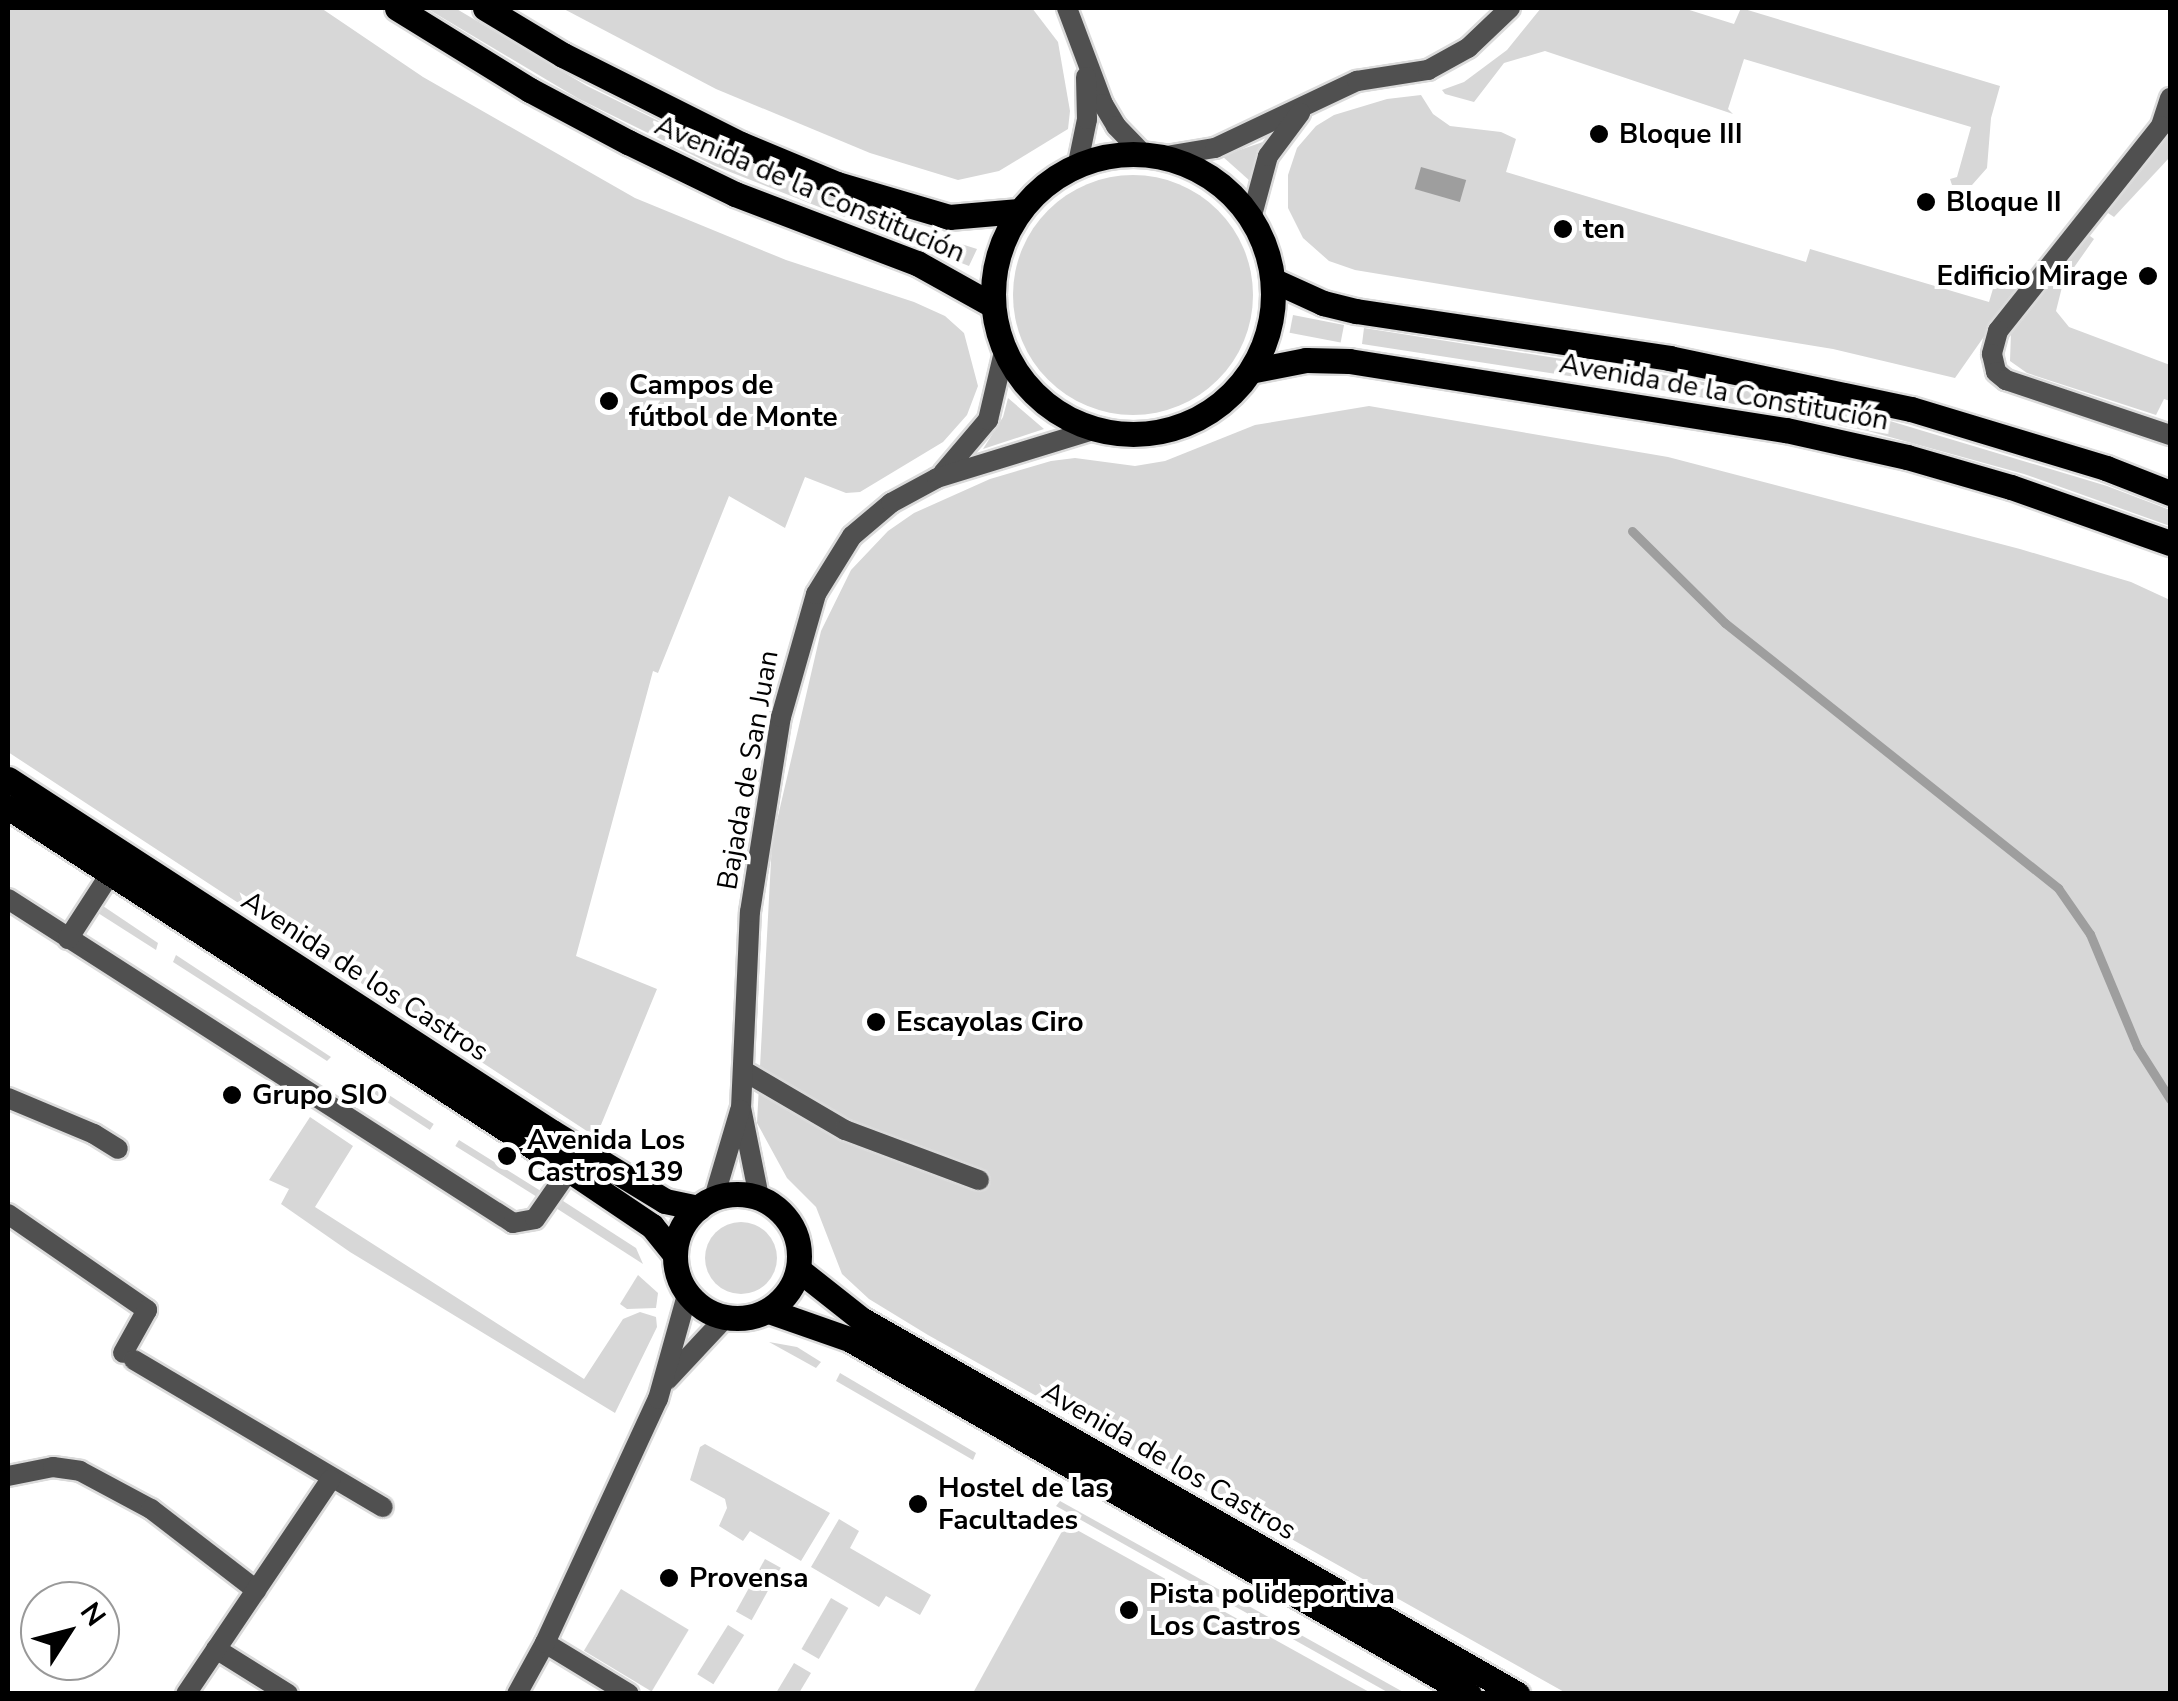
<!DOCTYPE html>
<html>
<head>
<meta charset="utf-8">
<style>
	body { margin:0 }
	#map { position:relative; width:2178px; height:1701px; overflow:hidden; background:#fff; font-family:"Nunito Sans",sans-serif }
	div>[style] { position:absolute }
	.green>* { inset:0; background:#d7d7d7; transform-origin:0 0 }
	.round { border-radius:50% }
	.water>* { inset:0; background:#9e9e9e; transform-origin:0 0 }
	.stream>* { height:9px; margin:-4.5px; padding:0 4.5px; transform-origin:4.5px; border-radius:4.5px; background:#9e9e9e }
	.roads { filter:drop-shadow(2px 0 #dbdbdb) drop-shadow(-2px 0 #dbdbdb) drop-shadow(0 2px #dbdbdb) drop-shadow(0 -2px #dbdbdb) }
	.minor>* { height:20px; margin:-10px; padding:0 10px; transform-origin:10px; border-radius:10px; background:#505050 }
	.primary>* { height:25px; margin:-12.5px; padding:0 12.5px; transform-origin:12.5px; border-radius:12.5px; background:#000 }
	.primary>.ring { margin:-12.5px; padding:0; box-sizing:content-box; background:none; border:25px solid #000; border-radius:50% }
	.dots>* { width:28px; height:28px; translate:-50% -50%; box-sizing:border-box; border:5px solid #fff; border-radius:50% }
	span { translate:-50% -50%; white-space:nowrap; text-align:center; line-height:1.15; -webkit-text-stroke:8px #fff; paint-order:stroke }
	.poi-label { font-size:28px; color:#000; font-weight:700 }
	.left { translate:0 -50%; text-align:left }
	.right { translate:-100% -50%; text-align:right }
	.street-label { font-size:28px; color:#000 }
	.frame { position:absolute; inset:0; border:10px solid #000; pointer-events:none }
	.north { position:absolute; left:20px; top:1581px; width:100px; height:100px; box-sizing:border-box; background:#fff; border:2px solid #999; border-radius:50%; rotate:54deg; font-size:28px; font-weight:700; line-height:40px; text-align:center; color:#000 }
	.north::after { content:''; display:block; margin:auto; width:35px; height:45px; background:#000; clip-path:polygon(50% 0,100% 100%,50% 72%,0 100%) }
</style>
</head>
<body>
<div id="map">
	<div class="green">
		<i style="clip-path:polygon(8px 8px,321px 8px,423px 77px,635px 198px,786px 260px,914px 302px,945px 316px,964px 333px,978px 386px,967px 415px,943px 442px,860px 492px,846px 493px,805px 477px,785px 528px,729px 496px,658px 673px,653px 671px,576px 956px,657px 989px,596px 1137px,8px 752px)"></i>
		<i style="clip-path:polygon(426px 8px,455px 8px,587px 86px,720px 151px,879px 218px,977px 249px,969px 266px,715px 166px,579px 99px)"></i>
		<i style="clip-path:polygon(562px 8px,1032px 8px,1058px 42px,1070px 111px,1068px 129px,999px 171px,958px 180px,870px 153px,716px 89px)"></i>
		<i style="clip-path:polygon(1541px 8px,1683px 8px,1734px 24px,1741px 8px,2000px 86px,1991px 118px,1987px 168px,1972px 185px,1952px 185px,1950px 179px,1957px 177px,1971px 127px,1744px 59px,1728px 109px,1733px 114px,1545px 51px,1504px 63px,1474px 102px,1445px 94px,1442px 90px,1464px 82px,1507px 50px)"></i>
		<i style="clip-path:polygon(1421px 95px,1433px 114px,1450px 126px,1501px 132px,1516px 139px,1506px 172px,1806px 262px,1810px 249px,1989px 302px,1995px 282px,2018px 288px,1955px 378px,1833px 349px,1355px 270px,1329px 261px,1303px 238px,1288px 208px,1288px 175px,1297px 148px,1316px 126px,1334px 115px,1387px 99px)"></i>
		<i style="clip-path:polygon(2168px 128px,2170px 157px,2114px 217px,2105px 211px)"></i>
		<i style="clip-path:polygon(1263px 142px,1250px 181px,1222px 156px,1257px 144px)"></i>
		<i class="round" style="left:1013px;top:175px;width:240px;height:240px"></i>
		<i style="clip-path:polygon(2086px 233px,2094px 239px,2063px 283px,2056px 311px,2069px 327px,2170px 365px,2170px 401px,2164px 399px,2156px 415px,2027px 373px,2010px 361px,2011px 331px)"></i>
		<i style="left:1293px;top:315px;width:52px;height:18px;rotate:11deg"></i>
		<i style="clip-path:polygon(1364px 328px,1683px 378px,1870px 415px,2107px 486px,2170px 510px,2170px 526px,2024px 474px,1868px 431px,1679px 393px,1362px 344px)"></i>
		<i style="clip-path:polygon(1008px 398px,1044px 429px,983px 449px,1003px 417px)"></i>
		<i style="clip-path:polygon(1369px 406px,1668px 457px,2020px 549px,2131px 582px,2170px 600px,2170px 1693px,1566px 1693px,928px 1335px,869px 1299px,842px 1274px,816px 1207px,787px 1178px,757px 1123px,772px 842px,821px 631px,851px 570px,888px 531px,914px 513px,990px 479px,1051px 461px,1075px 458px,1135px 466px,1165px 461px,1255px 425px)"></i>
		<i style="clip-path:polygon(103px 906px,158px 943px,156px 950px,98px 913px)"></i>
		<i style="clip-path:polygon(176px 955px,331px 1057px,327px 1061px,173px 962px)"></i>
		<i style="left:375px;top:1086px;width:70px;height:7px;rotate:33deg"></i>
		<i style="clip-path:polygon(310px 1117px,353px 1146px,315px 1207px,584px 1379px,623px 1319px,640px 1312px,656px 1317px,657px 1327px,615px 1413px,350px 1252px,281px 1204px,289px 1189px,269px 1180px)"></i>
		<i style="left:459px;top:1140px;width:96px;height:7px;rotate:32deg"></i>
		<i style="clip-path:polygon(560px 1199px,636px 1248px,643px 1264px,556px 1208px)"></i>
		<i class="round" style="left:705px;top:1222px;width:72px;height:72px"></i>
		<i style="clip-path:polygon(638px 1275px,658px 1293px,656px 1308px,627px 1309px,620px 1304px)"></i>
		<i style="clip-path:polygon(769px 1342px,797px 1347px,821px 1362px,816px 1368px)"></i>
		<i style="clip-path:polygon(840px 1373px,976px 1453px,973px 1460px,836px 1381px)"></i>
		<i style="clip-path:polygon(705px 1444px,830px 1513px,801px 1561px,750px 1531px,743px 1541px,719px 1526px,727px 1508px,725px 1499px,690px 1480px,700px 1447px)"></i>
		<i style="clip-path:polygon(1060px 1501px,1405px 1693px,1389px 1693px,1056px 1506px)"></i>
		<i style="clip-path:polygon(839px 1519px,859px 1531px,850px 1548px,931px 1595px,920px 1615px,886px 1596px,879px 1607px,811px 1567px)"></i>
		<i style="clip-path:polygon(1066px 1524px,1077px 1530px,1371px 1693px,973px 1693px)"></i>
		<i style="left:765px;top:1559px;width:18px;height:60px;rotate:29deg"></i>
		<i style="left:621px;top:1589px;width:79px;height:72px;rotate:31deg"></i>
		<i style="left:831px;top:1598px;width:20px;height:59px;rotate:30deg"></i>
		<i style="left:728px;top:1625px;width:19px;height:58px;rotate:32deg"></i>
		<i style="clip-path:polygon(794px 1663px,811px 1673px,799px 1693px,776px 1693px)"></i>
	</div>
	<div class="water">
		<i style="left:1421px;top:167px;width:47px;height:23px;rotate:16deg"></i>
	</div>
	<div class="stream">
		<i style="left:1632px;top:531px;width:131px;rotate:44.7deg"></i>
		<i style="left:1725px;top:623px;width:426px;rotate:38.5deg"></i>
		<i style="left:2058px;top:888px;width:56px;rotate:55.2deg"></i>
		<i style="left:2090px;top:934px;width:122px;rotate:67.4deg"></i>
		<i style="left:2137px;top:1047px;width:62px;rotate:57.6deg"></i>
	</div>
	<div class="roads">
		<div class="minor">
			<i style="left:1067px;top:8px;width:103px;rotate:69.4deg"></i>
			<i style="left:1103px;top:104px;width:26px;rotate:59deg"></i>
			<i style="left:1116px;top:126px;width:39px;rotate:46deg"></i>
			<i style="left:2170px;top:98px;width:29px;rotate:108deg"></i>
			<i style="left:2161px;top:126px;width:262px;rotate:128.5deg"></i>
			<i style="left:1998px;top:331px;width:24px;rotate:105deg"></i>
			<i style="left:1992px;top:354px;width:18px;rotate:77deg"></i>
			<i style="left:1996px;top:372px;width:13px;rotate:39deg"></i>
			<i style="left:2006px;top:380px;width:173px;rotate:18.5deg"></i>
			<i style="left:1160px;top:157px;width:56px;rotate:-9.3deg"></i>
			<i style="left:1215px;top:148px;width:157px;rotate:-25.3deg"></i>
			<i style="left:1357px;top:81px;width:72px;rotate:-8.8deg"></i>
			<i style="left:1428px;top:70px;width:46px;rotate:-28.8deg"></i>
			<i style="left:1468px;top:48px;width:58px;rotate:-43.6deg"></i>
			<i style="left:1078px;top:163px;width:45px;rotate:-78.4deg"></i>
			<i style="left:1087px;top:119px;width:42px;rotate:-91.4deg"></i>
			<i style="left:1251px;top:219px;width:65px;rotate:-74.9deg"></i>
			<i style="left:1268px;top:156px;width:54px;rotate:-53.3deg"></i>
			<i style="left:943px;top:473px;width:70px;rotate:-49.7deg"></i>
			<i style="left:988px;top:420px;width:70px;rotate:-76.8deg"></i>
			<i style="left:8px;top:899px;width:600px;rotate:32.68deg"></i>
			<i style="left:513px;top:1223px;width:22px;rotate:-10deg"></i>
			<i style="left:535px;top:1219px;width:60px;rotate:-55.2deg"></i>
			<i style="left:68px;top:939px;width:77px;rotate:-57.1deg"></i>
			<i style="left:744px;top:1071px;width:117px;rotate:30.3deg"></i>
			<i style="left:845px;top:1130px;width:143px;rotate:20.5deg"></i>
			<i style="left:8px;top:1098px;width:93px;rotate:22.7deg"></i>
			<i style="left:94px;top:1134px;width:28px;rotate:32deg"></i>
			<i style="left:759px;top:1197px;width:91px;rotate:-101.4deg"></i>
			<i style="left:741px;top:1108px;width:196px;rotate:-87.4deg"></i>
			<i style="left:750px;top:912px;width:197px;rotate:-81deg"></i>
			<i style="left:781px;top:717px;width:128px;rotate:-74.1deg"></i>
			<i style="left:816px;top:594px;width:68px;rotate:-58.2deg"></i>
			<i style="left:852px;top:536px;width:51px;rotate:-40.2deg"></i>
			<i style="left:891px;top:503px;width:52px;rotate:-28.5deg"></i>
			<i style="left:937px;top:478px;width:166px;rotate:-17.1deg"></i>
			<i style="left:714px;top:1198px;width:92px;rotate:-73.5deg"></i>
			<i style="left:8px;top:1214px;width:169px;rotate:34.6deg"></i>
			<i style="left:147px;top:1310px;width:49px;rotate:119.2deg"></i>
			<i style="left:134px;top:1360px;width:289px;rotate:30.6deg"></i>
			<i style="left:667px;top:1380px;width:85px;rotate:-46.9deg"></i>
			<i style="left:8px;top:1476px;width:46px;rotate:-11.3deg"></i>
			<i style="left:53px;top:1467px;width:27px;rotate:8deg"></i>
			<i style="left:80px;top:1471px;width:81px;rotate:28.2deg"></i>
			<i style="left:151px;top:1509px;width:133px;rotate:37.6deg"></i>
			<i style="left:545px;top:1643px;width:98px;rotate:31.3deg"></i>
			<i style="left:216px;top:1649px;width:85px;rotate:32deg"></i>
			<i style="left:186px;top:1694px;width:259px;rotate:-56deg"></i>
			<i style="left:517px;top:1694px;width:58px;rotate:-61.2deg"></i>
			<i style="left:545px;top:1643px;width:269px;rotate:-65.2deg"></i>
			<i style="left:658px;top:1399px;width:108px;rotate:-74.4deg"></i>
		</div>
		<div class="primary">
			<i style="left:397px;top:8px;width:156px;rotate:31.7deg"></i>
			<i style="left:530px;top:90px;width:111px;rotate:28deg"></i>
			<i style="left:628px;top:142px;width:119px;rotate:25.9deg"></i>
			<i style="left:735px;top:194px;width:195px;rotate:20.8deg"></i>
			<i style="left:917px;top:263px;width:86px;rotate:29.2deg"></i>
			<i style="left:485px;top:8px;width:91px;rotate:31.1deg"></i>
			<i style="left:563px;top:55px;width:199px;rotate:26.6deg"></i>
			<i style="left:741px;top:144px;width:104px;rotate:22.6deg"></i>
			<i style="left:837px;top:184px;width:117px;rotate:16.4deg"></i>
			<i style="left:949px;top:217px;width:70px;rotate:-4.9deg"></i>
			<i class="ring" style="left:993px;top:154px;width:255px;height:255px"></i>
			<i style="left:1277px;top:282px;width:51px;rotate:24.5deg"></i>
			<i style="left:1323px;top:303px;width:34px;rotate:14deg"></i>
			<i style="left:1356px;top:311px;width:317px;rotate:8.5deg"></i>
			<i style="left:1669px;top:358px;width:247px;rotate:11.9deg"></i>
			<i style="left:1911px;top:409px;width:204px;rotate:16.8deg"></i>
			<i style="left:2106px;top:468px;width:69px;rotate:21.3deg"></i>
			<i style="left:1255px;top:370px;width:52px;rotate:-11.1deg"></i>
			<i style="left:1306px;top:360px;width:43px;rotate:1.3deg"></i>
			<i style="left:1349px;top:361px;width:442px;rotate:9deg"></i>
			<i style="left:1786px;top:430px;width:124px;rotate:12.6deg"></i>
			<i style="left:1907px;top:457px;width:108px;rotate:16.1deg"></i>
			<i style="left:2011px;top:487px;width:169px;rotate:19.4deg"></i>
			<i style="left:8px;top:779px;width:648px;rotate:32.98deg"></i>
			<i style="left:552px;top:1132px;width:132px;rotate:31.4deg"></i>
			<i style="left:665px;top:1201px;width:34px;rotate:12deg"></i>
			<i style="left:8px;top:807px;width:668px;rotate:32.91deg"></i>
			<i style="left:569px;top:1170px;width:100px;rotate:34deg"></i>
			<i style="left:652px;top:1226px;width:35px;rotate:51deg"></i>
			<i class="ring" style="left:675px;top:1194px;width:99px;height:99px"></i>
			<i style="left:799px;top:1270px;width:79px;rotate:38.3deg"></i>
			<i style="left:861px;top:1319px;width:756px;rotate:29.75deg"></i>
			<i style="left:769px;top:1311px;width:85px;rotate:19.3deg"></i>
			<i style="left:849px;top:1339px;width:714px;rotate:29.79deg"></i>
		</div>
	</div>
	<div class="dots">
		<i style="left:1599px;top:134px;background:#000"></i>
		<i style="left:1926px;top:202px;background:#000"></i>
		<i style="left:1563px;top:229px;background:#000"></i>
		<i style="left:2148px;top:276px;background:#000"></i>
		<i style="left:609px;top:401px;background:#000"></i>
		<i style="left:876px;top:1022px;background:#000"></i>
		<i style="left:232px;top:1095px;background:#000"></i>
		<i style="left:507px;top:1156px;background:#000"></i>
		<i style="left:918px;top:1504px;background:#000"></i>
		<i style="left:669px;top:1578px;background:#000"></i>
		<i style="left:1129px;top:1610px;background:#000"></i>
	</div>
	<div class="poi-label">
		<span class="left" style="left:1619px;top:134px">Bloque III</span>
		<span class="left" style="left:1946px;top:202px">Bloque II</span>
		<span class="left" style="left:1583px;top:229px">ten</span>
		<span class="right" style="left:2128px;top:276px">Edificio Mirage</span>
		<span class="left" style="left:629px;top:401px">Campos de<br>fútbol de Monte</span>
		<span class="left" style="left:896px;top:1022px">Escayolas Ciro</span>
		<span class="left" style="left:252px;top:1095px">Grupo SIO</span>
		<span class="left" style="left:527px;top:1156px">Avenida Los<br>Castros 139</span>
		<span class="left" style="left:938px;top:1504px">Hostel de las<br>Facultades</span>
		<span class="left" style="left:689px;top:1578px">Provensa</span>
		<span class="left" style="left:1149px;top:1610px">Pista polideportiva<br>Los Castros</span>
	</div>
	<div class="street-label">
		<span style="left:810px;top:189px;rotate:23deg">Avenida de la Constitución</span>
		<span style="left:1724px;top:392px;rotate:10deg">Avenida de la Constitución</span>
		<span style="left:748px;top:770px;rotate:-80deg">Bajada de San Juan</span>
		<span style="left:365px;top:976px;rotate:33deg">Avenida de los Castros</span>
		<span style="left:1169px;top:1461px;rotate:30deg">Avenida de los Castros</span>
	</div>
	<div class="frame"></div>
	<div class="north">N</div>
</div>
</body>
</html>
